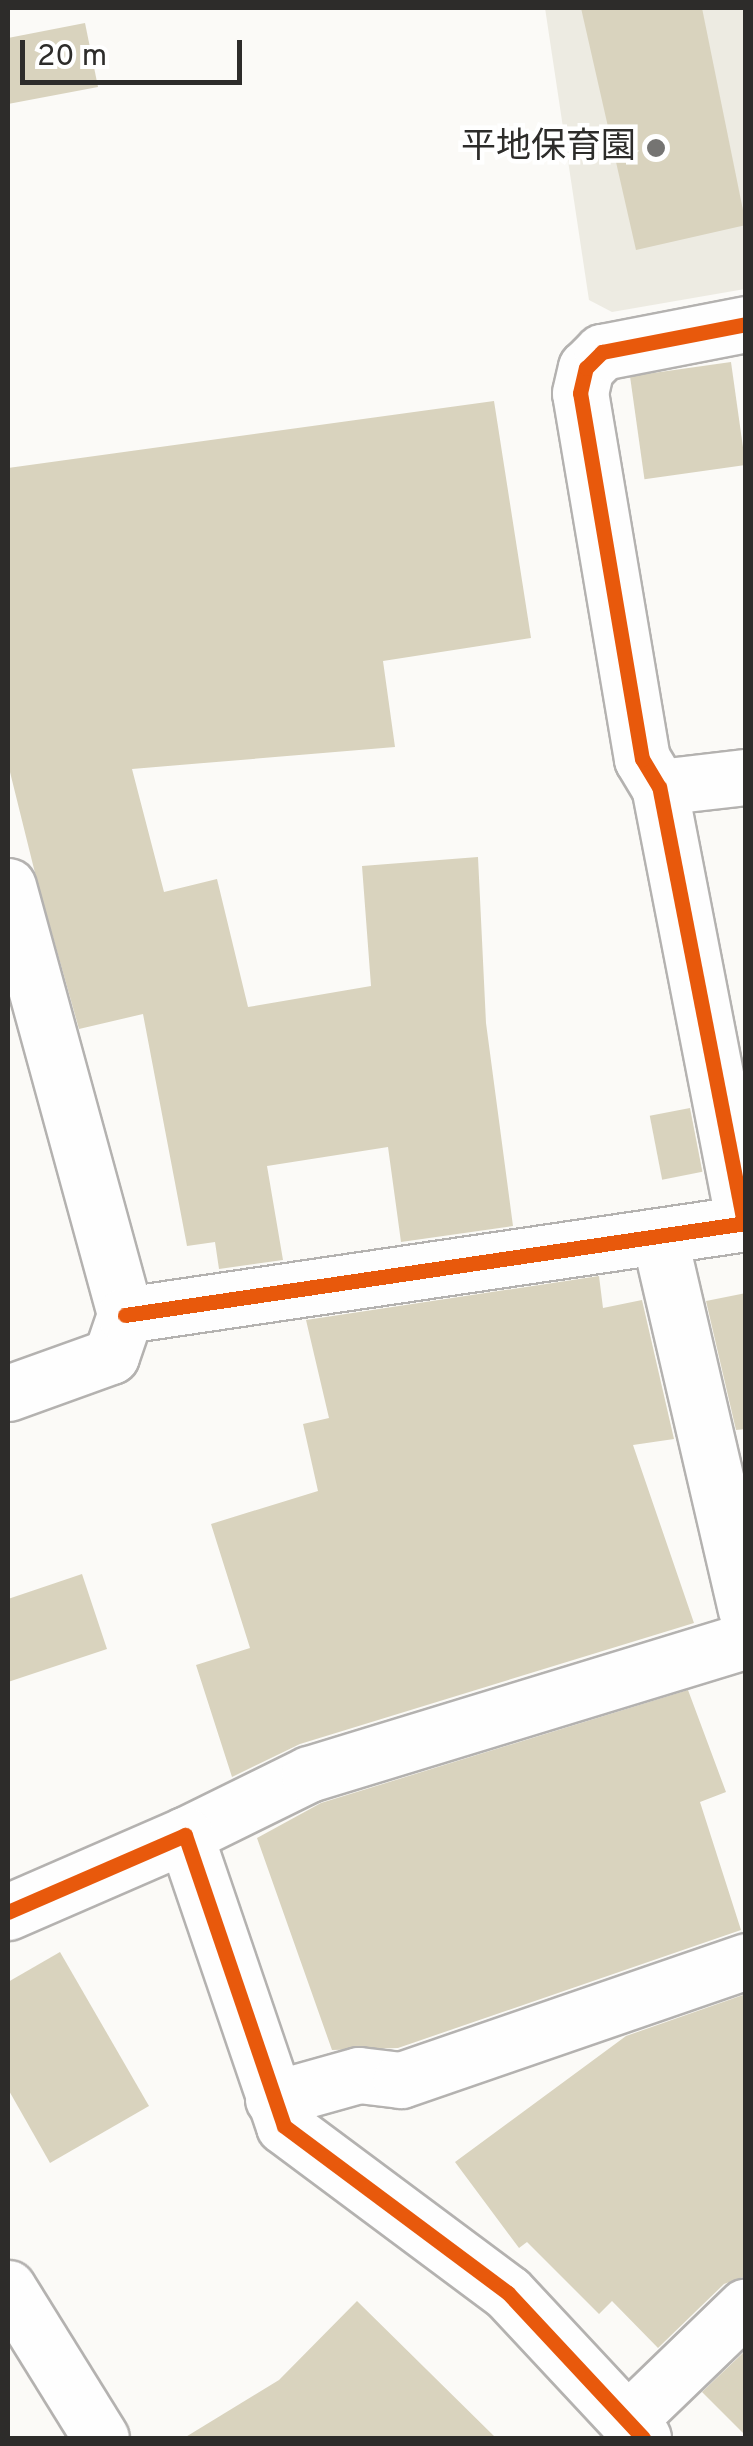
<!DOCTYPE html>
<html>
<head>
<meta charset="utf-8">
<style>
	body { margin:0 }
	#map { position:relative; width:753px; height:2446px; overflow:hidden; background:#fbfaf7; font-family:Overpass,"Noto Sans JP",sans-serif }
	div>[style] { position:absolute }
	.built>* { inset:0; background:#edebe2 }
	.building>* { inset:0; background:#d9d3be; transform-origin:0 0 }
	.roads { filter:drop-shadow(2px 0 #b4b2b0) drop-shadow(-2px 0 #b4b2b0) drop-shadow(0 2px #b4b2b0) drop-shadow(0 -2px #b4b2b0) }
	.minor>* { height:55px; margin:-27.5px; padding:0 27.5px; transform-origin:27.5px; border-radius:27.5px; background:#fefefe }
	.cycleway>* { height:15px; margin:-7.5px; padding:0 7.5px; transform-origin:7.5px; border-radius:7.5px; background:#e8590c }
	.dots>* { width:28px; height:28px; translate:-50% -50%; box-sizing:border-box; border:5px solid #fff; border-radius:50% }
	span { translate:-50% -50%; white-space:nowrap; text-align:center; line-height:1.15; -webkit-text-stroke:9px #fff; paint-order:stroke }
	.poi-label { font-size:35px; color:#2d2c2a }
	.right { translate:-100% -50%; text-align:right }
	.frame { position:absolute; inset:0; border:10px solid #2d2c2a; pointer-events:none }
	.scale { position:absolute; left:20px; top:40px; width:222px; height:45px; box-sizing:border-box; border:5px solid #2d2c2a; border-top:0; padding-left:12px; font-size:30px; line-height:35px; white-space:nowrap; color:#2d2c2a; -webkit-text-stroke:8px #fff; paint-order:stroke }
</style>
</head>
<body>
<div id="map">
	<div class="built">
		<i style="clip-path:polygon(545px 8px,745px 8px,745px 289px,612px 312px,589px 300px)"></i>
	</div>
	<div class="building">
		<i style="clip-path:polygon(581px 8px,702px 8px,746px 225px,636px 250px)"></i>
		<i style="clip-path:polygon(85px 23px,98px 87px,8px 104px,8px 38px)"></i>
		<i style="left:731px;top:362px;width:104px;height:102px;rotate:82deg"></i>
		<i style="clip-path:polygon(494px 401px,531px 638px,383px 661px,395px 747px,132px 769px,164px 892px,217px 879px,248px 1007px,371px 986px,362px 866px,478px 857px,486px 1023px,513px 1226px,401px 1242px,388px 1147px,267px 1166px,283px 1260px,219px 1269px,215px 1242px,187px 1246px,143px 1014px,79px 1029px,35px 873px,8px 764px,8px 468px)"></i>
		<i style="left:690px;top:1108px;width:65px;height:41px;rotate:79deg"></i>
		<i style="clip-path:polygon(599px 1276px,603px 1308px,642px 1300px,674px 1439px,633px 1445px,694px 1623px,300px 1744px,232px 1777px,196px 1665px,250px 1648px,211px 1524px,318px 1491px,303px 1424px,329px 1418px,306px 1320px)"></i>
		<i style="clip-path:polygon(746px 1293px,746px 1429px,736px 1430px,706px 1301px)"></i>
		<i style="clip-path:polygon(82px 1574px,107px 1649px,8px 1682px,8px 1599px)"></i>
		<i style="clip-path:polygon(688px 1690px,726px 1792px,700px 1802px,741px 1930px,398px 2048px,332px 2050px,257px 1838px,321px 1803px)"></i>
		<i style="clip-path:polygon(60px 1952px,149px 2106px,50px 2163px,8px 2089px,8px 1982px)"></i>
		<i style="clip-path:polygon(746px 1994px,746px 2276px,724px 2284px,658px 2348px,612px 2301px,599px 2314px,527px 2242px,519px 2248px,455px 2162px,626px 2036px)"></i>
		<i style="clip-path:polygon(357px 2301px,496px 2438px,184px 2438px,279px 2380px)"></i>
		<i style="clip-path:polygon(746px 2350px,746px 2436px,702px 2392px)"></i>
	</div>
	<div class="roads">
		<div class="minor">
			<i style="left:659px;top:787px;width:88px;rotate:-6.6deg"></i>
			<i style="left:8px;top:886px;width:445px;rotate:74.7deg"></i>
			<i style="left:125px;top:1315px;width:43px;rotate:108.9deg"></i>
			<i style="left:111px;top:1356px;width:109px;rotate:160.2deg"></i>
			<i style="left:744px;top:1223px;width:444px;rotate:-101deg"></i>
			<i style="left:659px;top:787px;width:33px;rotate:-121deg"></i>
			<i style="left:642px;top:759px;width:371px;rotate:-99.6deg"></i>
			<i style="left:580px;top:393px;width:26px;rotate:-77deg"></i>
			<i style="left:586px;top:368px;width:23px;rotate:-45deg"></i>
			<i style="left:602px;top:352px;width:147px;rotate:-11deg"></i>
			<i style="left:659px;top:1236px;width:384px;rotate:76.9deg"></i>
			<i style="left:125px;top:1315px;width:628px;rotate:-8.43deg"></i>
			<i style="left:185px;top:1835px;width:138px;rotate:-26.2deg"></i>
			<i style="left:309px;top:1774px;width:457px;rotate:-17deg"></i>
			<i style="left:8px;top:1912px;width:193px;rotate:-23.5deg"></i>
			<i style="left:185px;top:1835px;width:307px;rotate:71.2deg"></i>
			<i style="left:284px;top:2126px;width:279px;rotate:36.7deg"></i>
			<i style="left:508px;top:2293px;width:198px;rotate:47deg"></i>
			<i style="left:273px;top:2099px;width:89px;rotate:-15.6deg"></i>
			<i style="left:359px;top:2075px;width:42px;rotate:6.8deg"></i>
			<i style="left:401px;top:2080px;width:365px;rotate:-19deg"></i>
			<i style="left:8px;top:2288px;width:176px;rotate:58.2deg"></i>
			<i style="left:627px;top:2421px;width:165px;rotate:-44deg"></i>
		</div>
	</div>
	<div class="cycleway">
		<i style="left:744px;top:1223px;width:444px;rotate:-101deg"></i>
		<i style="left:659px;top:787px;width:33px;rotate:-121deg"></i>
		<i style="left:642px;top:759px;width:371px;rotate:-99.6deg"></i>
		<i style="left:580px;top:393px;width:26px;rotate:-77deg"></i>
		<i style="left:586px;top:368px;width:23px;rotate:-45deg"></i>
		<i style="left:602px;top:352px;width:147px;rotate:-11deg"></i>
		<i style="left:125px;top:1315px;width:628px;rotate:-8.43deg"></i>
		<i style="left:8px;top:1912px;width:193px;rotate:-23.5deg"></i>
		<i style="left:185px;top:1835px;width:307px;rotate:71.2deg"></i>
		<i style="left:284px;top:2126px;width:279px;rotate:36.7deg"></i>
		<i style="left:508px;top:2293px;width:198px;rotate:47deg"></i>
	</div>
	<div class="dots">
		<i style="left:656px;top:148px;background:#757472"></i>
	</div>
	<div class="poi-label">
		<span class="right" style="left:636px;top:148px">平地保育園</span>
	</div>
	<div class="frame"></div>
	<div class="scale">20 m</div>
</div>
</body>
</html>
